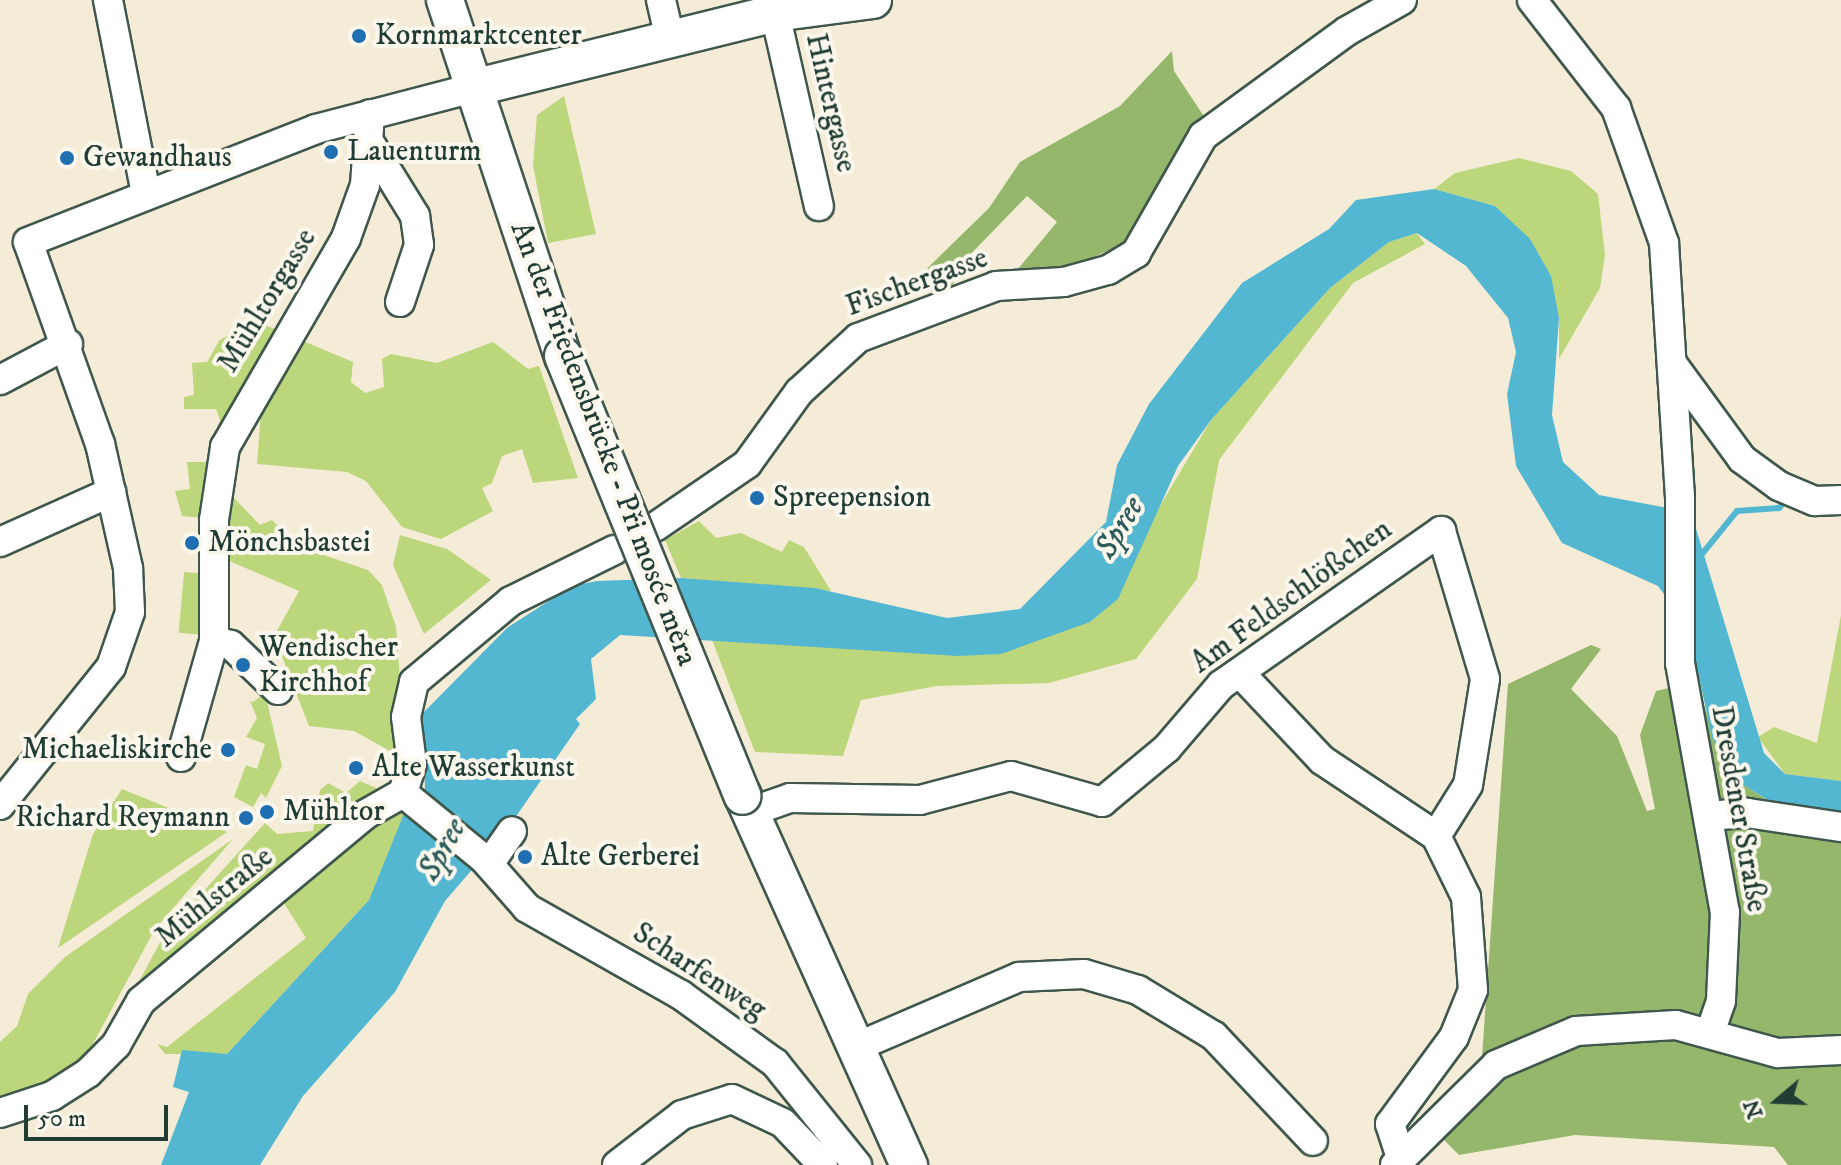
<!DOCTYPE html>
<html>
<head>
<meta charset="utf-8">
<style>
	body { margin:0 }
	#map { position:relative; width:1841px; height:1165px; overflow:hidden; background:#f5ecd7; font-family:"IM FELL DW Pica",serif }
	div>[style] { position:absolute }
	.green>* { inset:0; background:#bcd67b; transform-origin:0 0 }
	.forest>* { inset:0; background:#95b76b }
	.water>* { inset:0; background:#53b7d2 }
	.stream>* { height:6px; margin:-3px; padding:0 3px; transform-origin:3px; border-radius:3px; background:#53b7d2 }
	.roads { filter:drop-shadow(2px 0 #3f574c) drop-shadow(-2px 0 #3f574c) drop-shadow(0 2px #3f574c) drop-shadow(0 -2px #3f574c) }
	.minor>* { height:28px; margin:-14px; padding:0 14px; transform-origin:14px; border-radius:14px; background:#fff }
	.major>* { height:36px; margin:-18px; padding:0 18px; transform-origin:18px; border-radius:18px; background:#fff }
	.bridges { filter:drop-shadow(2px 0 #3f574c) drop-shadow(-2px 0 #3f574c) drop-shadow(0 2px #3f574c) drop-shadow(0 -2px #3f574c) }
	.major-bridge>* { height:36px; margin:-18px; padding:0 18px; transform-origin:18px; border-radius:18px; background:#fff }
	.dots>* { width:22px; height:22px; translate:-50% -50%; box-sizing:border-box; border:4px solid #fbf7ec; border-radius:50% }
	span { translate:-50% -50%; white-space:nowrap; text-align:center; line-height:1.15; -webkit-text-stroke:8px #fbf7ec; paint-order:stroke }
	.poi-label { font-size:30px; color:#1f3d34 }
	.left { translate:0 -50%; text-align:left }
	.right { translate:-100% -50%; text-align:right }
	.street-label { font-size:30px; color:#1f3d34 }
	.water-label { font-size:32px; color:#2c5c5c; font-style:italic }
	.north { position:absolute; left:1737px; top:1061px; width:80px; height:80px; -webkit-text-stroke:6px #fbf7ec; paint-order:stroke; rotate:251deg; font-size:22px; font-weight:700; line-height:32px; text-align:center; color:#1f3d34 }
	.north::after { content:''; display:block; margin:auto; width:28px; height:36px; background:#1f3d34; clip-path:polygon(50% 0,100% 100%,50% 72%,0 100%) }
	.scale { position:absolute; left:24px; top:1105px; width:144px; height:36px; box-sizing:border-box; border:4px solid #1f3d34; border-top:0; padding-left:10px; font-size:24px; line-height:28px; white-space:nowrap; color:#1f3d34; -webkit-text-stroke:6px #fbf7ec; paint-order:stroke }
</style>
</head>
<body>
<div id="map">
	<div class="green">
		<i style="clip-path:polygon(564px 96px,596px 234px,548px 243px,533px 165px,537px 115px)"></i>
		<i style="clip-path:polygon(1519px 158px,1571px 171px,1598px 194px,1605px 255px,1600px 288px,1559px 359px,1559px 318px,1495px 206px,1434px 189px,1455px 173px)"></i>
		<i style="clip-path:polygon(1417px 233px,1425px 244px,1353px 283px,1219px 460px,1197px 579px,1136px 659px,1049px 683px,937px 686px,861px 700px,843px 756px,755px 752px,712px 640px,1001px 654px,1157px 511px,1211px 420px,1330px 288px,1389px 242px)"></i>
		<i style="clip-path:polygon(250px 320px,278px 330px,205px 518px,182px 516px,175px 491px,190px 489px,187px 462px,207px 462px,220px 420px,216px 409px,184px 409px,184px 397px,194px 395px,192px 363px,207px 362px,219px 341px)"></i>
		<i style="clip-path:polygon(296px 338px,353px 362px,351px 382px,365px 393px,384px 387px,382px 359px,391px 354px,437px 363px,493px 342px,528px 369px,539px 366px,578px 478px,533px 483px,522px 449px,502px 456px,492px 483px,482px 488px,493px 511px,441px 539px,402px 527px,366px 481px,347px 472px,257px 464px,262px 399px)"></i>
		<i style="clip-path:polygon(229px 493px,260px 525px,272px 520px,297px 546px,368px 570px,382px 585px,396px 627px,406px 760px,354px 731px,309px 726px,274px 636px,299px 591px,225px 559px)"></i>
		<i style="clip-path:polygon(699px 521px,716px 538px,741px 533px,782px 552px,789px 540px,804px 547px,831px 591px,681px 578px,665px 540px)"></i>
		<i style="clip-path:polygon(400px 535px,447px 549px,491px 580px,424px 634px,393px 565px)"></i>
		<i style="left:184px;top:572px;width:25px;height:61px;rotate:5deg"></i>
		<i style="clip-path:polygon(1841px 615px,1841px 781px,1785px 774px,1758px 737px,1774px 727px,1817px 743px)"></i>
		<i style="clip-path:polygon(265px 693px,282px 766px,266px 798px,261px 793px,253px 807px,234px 797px,246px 765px,257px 769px,265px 744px,246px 737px,257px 718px,250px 701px,233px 695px,253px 702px)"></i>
		<i style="clip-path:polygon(360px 781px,392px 795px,357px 811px,347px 807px,115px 1026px,164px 935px,265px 823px,277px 834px,313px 831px,320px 790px,328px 783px,346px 793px)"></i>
		<i style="clip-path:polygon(122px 789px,227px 832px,58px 948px,93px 834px)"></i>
		<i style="clip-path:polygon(401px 804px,407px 809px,369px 900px,227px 1054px,165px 1054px,157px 1044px,167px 1047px,306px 938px,282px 900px)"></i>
		<i style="clip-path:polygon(233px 839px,155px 929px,80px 1068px,0 1105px,0 1042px,17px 1026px,28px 994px,65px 957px)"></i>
	</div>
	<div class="forest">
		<i style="clip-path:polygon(1172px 51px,1174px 71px,1209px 124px,1141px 235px,1062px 272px,1008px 281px,1057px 222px,1027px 196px,961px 264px,951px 289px,902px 293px,989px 208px,1020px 162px,1120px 106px)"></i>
		<i style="clip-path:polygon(1591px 645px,1601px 649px,1571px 689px,1617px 736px,1647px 811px,1655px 809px,1640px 735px,1656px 691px,1673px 687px,1701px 695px,1722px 763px,1740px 783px,1778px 806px,1841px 819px,1841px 1165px,1788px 1165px,1774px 1147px,1575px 1135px,1459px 1155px,1441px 1137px,1480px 1086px,1508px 684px)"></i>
	</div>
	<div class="water">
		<i style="clip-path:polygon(1434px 189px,1495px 206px,1530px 239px,1551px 276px,1559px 318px,1552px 415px,1563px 462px,1599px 495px,1673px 509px,1694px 522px,1764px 753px,1785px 774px,1841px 781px,1841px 819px,1778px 806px,1740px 783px,1712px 738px,1689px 629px,1658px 586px,1562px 543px,1516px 466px,1507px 394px,1516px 352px,1508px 318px,1466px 266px,1417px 233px,1389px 242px,1330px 288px,1211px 420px,1178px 466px,1118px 599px,1090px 622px,1001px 654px,958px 656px,620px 635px,591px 659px,596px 699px,576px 719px,580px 724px,508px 828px,445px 901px,395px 992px,303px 1096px,260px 1165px,161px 1165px,189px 1092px,173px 1087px,182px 1050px,227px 1054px,369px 900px,403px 816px,425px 788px,422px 714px,507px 628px,572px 586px,597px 581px,681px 578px,815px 588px,947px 618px,1020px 609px,1106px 522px,1117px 465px,1149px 404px,1242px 283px,1329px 229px,1356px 200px)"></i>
	</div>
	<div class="stream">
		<i style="left:1702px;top:554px;width:55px;rotate:-50.9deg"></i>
		<i style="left:1737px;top:511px;width:42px;rotate:-4.1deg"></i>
		<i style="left:1779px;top:508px;width:11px;rotate:-49deg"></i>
	</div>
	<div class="roads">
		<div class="minor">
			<i style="left:108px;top:0;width:197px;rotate:78.9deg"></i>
			<i style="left:661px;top:0;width:39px;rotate:77deg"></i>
			<i style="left:1532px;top:0;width:137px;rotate:52.1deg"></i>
			<i style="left:1616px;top:108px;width:143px;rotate:70.4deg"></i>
			<i style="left:1664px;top:243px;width:255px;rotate:86.4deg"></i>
			<i style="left:1680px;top:497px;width:166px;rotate:90deg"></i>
			<i style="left:1680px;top:663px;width:253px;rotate:79.8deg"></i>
			<i style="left:1725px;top:912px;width:89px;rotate:92.6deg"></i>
			<i style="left:1721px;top:1001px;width:34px;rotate:109deg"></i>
			<i style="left:775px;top:13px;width:198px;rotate:77.2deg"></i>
			<i style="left:370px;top:143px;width:86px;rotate:58.3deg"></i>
			<i style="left:415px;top:216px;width:29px;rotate:82deg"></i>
			<i style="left:419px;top:245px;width:60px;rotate:108.4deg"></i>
			<i style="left:1674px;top:366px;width:115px;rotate:53.8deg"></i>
			<i style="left:1742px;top:459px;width:46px;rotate:36.1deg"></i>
			<i style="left:1779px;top:486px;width:39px;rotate:23deg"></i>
			<i style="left:1815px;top:501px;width:26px;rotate:-2deg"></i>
			<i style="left:0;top:380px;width:77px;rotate:-27.9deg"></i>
			<i style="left:655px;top:527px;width:112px;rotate:-34.4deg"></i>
			<i style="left:747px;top:464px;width:89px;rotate:-54.2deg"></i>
			<i style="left:799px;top:392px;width:80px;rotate:-42.5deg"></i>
			<i style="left:858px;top:338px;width:147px;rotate:-20.6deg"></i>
			<i style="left:996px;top:286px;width:68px;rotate:-3.4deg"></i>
			<i style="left:1064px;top:282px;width:46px;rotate:-15.3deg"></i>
			<i style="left:1108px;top:270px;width:33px;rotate:-31deg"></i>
			<i style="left:1136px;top:253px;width:135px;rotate:-60.2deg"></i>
			<i style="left:1203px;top:136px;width:178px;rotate:-36.1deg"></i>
			<i style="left:1347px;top:31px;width:63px;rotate:-29.4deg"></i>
			<i style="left:0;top:542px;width:122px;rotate:-24.2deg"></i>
			<i style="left:214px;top:641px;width:17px;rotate:13deg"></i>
			<i style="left:231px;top:645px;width:65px;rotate:43.8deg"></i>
			<i style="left:1241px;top:674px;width:118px;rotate:46.7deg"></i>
			<i style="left:1322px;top:760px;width:137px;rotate:33.7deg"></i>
			<i style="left:1436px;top:836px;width:68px;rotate:63.8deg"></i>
			<i style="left:1466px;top:897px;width:93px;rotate:85.7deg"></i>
			<i style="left:1473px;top:990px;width:51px;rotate:112deg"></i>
			<i style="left:1454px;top:1037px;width:108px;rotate:126.3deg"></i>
			<i style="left:1390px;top:1124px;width:36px;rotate:72deg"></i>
			<i style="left:181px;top:757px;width:121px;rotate:-74.1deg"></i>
			<i style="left:214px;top:641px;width:121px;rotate:-90deg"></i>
			<i style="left:214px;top:520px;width:74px;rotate:-81.4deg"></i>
			<i style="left:225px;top:447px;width:241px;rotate:-59.9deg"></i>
			<i style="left:346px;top:238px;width:56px;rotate:-70.3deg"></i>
			<i style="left:365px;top:185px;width:71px;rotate:-86deg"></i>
			<i style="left:403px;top:793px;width:104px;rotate:39.2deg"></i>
			<i style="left:484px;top:859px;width:65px;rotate:48.7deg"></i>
			<i style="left:527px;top:908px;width:177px;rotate:29.5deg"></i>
			<i style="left:681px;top:995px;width:116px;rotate:35.9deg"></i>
			<i style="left:775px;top:1063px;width:131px;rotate:51.2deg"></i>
			<i style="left:403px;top:793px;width:30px;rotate:-73deg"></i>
			<i style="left:412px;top:764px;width:47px;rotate:-97.3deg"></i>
			<i style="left:406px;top:717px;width:36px;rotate:-77deg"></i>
			<i style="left:414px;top:682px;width:126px;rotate:-39.9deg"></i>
			<i style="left:511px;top:601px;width:115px;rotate:-26.3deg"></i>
			<i style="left:0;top:805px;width:177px;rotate:-51.2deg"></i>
			<i style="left:111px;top:667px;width:58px;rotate:-70.9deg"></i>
			<i style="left:130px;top:612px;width:44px;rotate:-92.6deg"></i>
			<i style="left:128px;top:568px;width:127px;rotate:-102.7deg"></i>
			<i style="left:100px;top:444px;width:214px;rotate:-109.6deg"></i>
			<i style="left:28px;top:242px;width:309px;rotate:-21.4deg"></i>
			<i style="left:316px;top:129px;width:162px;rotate:-14.6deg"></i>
			<i style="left:750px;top:812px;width:42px;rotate:-19.3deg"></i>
			<i style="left:790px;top:798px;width:130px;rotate:0.9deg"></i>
			<i style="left:920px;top:800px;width:94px;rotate:-14.8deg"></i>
			<i style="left:1011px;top:776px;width:95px;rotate:15.9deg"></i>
			<i style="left:1102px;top:802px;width:85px;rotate:-39.7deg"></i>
			<i style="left:1167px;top:748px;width:83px;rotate:-49.4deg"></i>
			<i style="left:1221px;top:685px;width:269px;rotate:-35deg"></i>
			<i style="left:1441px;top:531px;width:154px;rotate:73.4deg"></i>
			<i style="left:1485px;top:679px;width:107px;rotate:99.1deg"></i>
			<i style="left:1468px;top:785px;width:60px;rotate:122.1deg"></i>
			<i style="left:1709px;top:816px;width:38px;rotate:-5deg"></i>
			<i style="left:1747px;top:813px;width:95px;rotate:8.5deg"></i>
			<i style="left:489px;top:864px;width:40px;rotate:-55.1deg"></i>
			<i style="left:854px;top:1048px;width:180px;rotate:-23.3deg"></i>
			<i style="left:1019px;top:977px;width:65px;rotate:-2.6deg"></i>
			<i style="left:1084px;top:974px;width:56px;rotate:16.5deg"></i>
			<i style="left:1138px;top:990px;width:89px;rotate:31.2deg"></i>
			<i style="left:1214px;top:1036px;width:144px;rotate:46.7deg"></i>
			<i style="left:0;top:1113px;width:55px;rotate:-18.1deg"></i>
			<i style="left:52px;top:1096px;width:43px;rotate:-32.6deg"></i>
			<i style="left:88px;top:1073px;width:40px;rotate:-45deg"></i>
			<i style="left:116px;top:1045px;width:51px;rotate:-60.4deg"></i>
			<i style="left:141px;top:1001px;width:293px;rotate:-39.7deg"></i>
			<i style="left:366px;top:814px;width:43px;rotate:-29.6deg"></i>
			<i style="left:617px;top:1165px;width:82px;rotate:-37.6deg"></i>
			<i style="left:682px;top:1115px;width:52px;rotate:-17.7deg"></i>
			<i style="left:732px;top:1099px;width:56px;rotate:25.2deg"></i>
			<i style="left:783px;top:1123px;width:58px;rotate:46.4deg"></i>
			<i style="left:1395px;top:1165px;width:142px;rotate:-44.7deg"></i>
			<i style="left:1496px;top:1065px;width:87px;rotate:-23deg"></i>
			<i style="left:1576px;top:1031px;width:100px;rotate:-3.4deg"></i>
			<i style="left:1676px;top:1025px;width:106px;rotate:15.4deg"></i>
			<i style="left:1778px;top:1053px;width:63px;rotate:-2.7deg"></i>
		</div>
		<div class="major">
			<i style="left:445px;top:0;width:375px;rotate:71.7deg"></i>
			<i style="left:473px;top:88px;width:311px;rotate:-13.9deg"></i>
			<i style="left:775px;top:13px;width:99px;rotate:-7.6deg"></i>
			<i style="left:743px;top:796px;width:405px;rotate:65.8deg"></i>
		</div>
	</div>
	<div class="bridges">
		<div class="major-bridge">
			<i style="left:563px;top:356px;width:475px;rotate:67.8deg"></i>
		</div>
	</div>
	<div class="dots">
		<i style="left:359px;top:36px;background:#1f6fb2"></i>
		<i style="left:331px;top:152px;background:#1f6fb2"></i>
		<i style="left:67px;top:158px;background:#1f6fb2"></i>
		<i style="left:757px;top:498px;background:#1f6fb2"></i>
		<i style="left:192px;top:543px;background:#1f6fb2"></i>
		<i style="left:243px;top:665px;background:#1f6fb2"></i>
		<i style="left:228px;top:750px;background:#1f6fb2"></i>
		<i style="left:356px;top:768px;background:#1f6fb2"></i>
		<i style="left:267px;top:812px;background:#1f6fb2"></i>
		<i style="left:246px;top:818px;background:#1f6fb2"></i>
		<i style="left:525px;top:857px;background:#1f6fb2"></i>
	</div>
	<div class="poi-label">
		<span class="left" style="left:375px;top:36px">Kornmarktcenter</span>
		<span class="left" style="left:347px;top:152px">Lauenturm</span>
		<span class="left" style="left:83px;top:158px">Gewandhaus</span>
		<span class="left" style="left:773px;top:498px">Spreepension</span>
		<span class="left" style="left:208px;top:543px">Mönchsbastei</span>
		<span class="left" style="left:259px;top:665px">Wendischer<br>Kirchhof</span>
		<span class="right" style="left:212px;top:750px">Michaeliskirche</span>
		<span class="left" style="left:372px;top:768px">Alte Wasserkunst</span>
		<span class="left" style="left:283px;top:812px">Mühltor</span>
		<span class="right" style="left:230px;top:818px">Richard Reymann</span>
		<span class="left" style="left:541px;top:857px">Alte Gerberei</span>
	</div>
	<div class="street-label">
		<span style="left:830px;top:103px;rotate:77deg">Hintergasse</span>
		<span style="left:917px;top:283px;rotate:-20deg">Fischergasse</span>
		<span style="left:268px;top:301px;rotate:-59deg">Mühltorgasse</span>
		<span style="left:603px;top:444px;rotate:69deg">An der Friedensbrücke - Při mosće měra</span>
		<span style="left:1292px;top:597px;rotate:-36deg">Am Feldschlößchen</span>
		<span style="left:1738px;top:809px;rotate:80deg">Dresdener Straße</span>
		<span style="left:215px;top:898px;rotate:-39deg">Mühlstraße</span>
		<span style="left:699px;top:972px;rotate:33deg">Scharfenweg</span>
	</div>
	<div class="water-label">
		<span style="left:1120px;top:528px;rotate:-60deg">Spree</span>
		<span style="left:443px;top:850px;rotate:-61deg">Spree</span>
	</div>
	<div class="north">N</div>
	<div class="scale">50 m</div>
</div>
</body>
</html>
